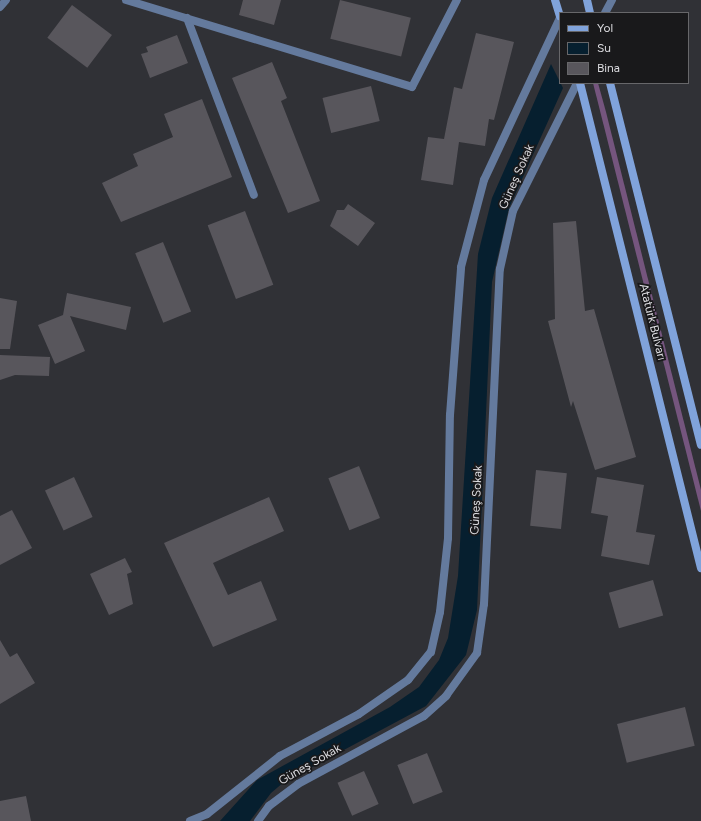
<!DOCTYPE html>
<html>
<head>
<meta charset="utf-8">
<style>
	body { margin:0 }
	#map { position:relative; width:701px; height:821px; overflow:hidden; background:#303136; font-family:Figtree,sans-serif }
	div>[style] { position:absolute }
	.forest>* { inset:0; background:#75557e }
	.water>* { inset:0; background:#061f2f }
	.building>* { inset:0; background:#58565c; transform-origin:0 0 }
	.lane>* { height:8px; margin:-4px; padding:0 4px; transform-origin:4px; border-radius:4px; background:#647a9d }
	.street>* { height:8px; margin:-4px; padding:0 4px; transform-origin:4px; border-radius:4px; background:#647a9d }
	.secondary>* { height:8px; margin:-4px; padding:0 4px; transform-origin:4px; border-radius:4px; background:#80a3db }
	span { translate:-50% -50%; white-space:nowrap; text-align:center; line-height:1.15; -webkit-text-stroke:3.5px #19191b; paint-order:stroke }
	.street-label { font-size:12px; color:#dcdce0 }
	.legend { position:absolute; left:559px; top:12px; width:130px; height:72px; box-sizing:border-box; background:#19191b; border:1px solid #67676a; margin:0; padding:5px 7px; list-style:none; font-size:12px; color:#dcdce0 }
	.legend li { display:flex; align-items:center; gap:8px; height:20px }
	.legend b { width:20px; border:1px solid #67676a }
</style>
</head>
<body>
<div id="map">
	<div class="forest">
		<i style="clip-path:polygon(593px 83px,598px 83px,606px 112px,701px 490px,701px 511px)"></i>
	</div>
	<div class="water">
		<i style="clip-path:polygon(551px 64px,563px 88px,509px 208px,492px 282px,477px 610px,466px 655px,426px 706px,284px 782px,271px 793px,250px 821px,220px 821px,257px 780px,390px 707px,419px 687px,439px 660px,448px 638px,458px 576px,478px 254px,492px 198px)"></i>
	</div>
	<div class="building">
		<i style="clip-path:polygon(243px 0,281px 0,274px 25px,239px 15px)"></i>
		<i style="left:340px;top:0;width:73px;height:40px;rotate:14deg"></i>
		<i style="left:72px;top:5px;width:50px;height:41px;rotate:37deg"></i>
		<i style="clip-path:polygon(476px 33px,514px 42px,494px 120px,489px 119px,485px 146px,459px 142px,453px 185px,421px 180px,428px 137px,444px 139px,454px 87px,462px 89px)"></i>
		<i style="clip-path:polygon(177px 35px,188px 63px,150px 78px,141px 54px,148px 52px,146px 47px)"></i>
		<i style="clip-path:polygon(272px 62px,287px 98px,281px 101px,320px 201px,288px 213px,232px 78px)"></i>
		<i style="left:371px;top:86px;width:36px;height:50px;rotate:76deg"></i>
		<i style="clip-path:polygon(202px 99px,232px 177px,121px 222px,102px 183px,138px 166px,133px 154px,173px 137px,164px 114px)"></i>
		<i style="clip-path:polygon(348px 204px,375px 223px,358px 246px,330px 226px,337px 210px,344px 210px)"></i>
		<i style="left:245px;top:211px;width:79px;height:40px;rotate:69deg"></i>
		<i style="clip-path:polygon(576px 221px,585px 311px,594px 309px,636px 457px,595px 470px,573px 401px,571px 407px,548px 321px,555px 319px,553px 223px)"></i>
		<i style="left:163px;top:242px;width:75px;height:30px;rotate:68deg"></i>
		<i style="clip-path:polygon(67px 293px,131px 307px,126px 330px,70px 316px,85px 351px,55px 364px,38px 325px,63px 315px)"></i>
		<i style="clip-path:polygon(0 298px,17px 301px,10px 349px,0 349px)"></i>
		<i style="clip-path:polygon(0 355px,50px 357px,49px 376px,15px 375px,0 380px)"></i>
		<i style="left:359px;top:466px;width:56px;height:33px;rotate:68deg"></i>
		<i style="left:536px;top:470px;width:31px;height:56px;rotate:6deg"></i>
		<i style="left:74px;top:477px;width:44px;height:32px;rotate:65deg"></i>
		<i style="clip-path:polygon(597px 477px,644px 485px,636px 532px,655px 535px,649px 565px,601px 556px,608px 516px,591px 513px)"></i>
		<i style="clip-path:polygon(269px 497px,284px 531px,213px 563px,228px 595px,261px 581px,277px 620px,213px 647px,164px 543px)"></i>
		<i style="clip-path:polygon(12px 510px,32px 548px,0 565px,0 516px)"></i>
		<i style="clip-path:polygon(125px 558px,132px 572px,127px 574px,133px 604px,109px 615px,90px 574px)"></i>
		<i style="left:653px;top:580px;width:37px;height:46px;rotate:74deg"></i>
		<i style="clip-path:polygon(0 640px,10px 657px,17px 653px,35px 683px,0 704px)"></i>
		<i style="left:685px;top:707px;width:40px;height:70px;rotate:76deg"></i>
		<i style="left:427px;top:753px;width:42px;height:32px;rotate:68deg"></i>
		<i style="left:364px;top:771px;width:36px;height:29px;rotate:66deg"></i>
		<i style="clip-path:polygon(26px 796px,31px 821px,0 821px,0 801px)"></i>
	</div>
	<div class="lane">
		<i style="left:605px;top:13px;width:15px;rotate:-62deg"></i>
		<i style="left:187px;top:18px;width:189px;rotate:69.3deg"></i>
	</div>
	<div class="street">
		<i style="left:126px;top:0;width:299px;rotate:16.9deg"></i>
		<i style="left:412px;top:87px;width:98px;rotate:-62.7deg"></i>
		<i style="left:0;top:7px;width:9px;rotate:-49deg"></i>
		<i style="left:190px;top:821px;width:18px;rotate:-22deg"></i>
		<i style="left:207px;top:814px;width:93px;rotate:-38.5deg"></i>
		<i style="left:280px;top:756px;width:89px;rotate:-28deg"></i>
		<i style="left:359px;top:714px;width:60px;rotate:-34.8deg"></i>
		<i style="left:408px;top:680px;width:36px;rotate:-51deg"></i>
		<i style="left:431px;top:652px;width:41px;rotate:-77.3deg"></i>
		<i style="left:440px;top:612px;width:74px;rotate:-83.8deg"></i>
		<i style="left:448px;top:538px;width:123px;rotate:-89.1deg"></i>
		<i style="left:450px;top:415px;width:148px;rotate:-85.7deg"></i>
		<i style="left:461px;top:267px;width:90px;rotate:-75.2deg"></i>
		<i style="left:484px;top:180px;width:179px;rotate:-64.9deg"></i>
		<i style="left:258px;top:821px;width:19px;rotate:-54deg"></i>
		<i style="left:269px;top:806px;width:36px;rotate:-37deg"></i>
		<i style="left:298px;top:784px;width:143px;rotate:-28.4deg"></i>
		<i style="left:424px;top:716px;width:30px;rotate:-42deg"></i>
		<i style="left:446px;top:696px;width:53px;rotate:-54.2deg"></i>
		<i style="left:477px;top:653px;width:49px;rotate:-81.9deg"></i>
		<i style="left:484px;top:604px;width:335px;rotate:-87.3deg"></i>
		<i style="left:500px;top:269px;width:59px;rotate:-77.4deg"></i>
		<i style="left:513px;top:211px;width:143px;rotate:-63.4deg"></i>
	</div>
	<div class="secondary">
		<i style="left:555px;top:0;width:17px;rotate:73deg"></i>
		<i style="left:587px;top:0;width:13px;rotate:77deg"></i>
		<i style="left:580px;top:83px;width:500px;rotate:76deg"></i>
		<i style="left:610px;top:83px;width:373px;rotate:75.9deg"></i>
	</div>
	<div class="street-label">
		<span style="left:517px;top:177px;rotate:-66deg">Güneş Sokak</span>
		<span style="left:652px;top:322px;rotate:76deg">Atatürk Bulvarı</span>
		<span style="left:477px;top:500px;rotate:-87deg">Güneş Sokak</span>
		<span style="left:310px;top:765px;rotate:-30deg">Güneş Sokak</span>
	</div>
	<ul class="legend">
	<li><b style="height:5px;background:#80a3db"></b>Yol</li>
	<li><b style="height:11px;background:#061f2f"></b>Su</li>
	<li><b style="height:11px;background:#58565c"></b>Bina</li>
	</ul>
</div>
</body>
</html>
